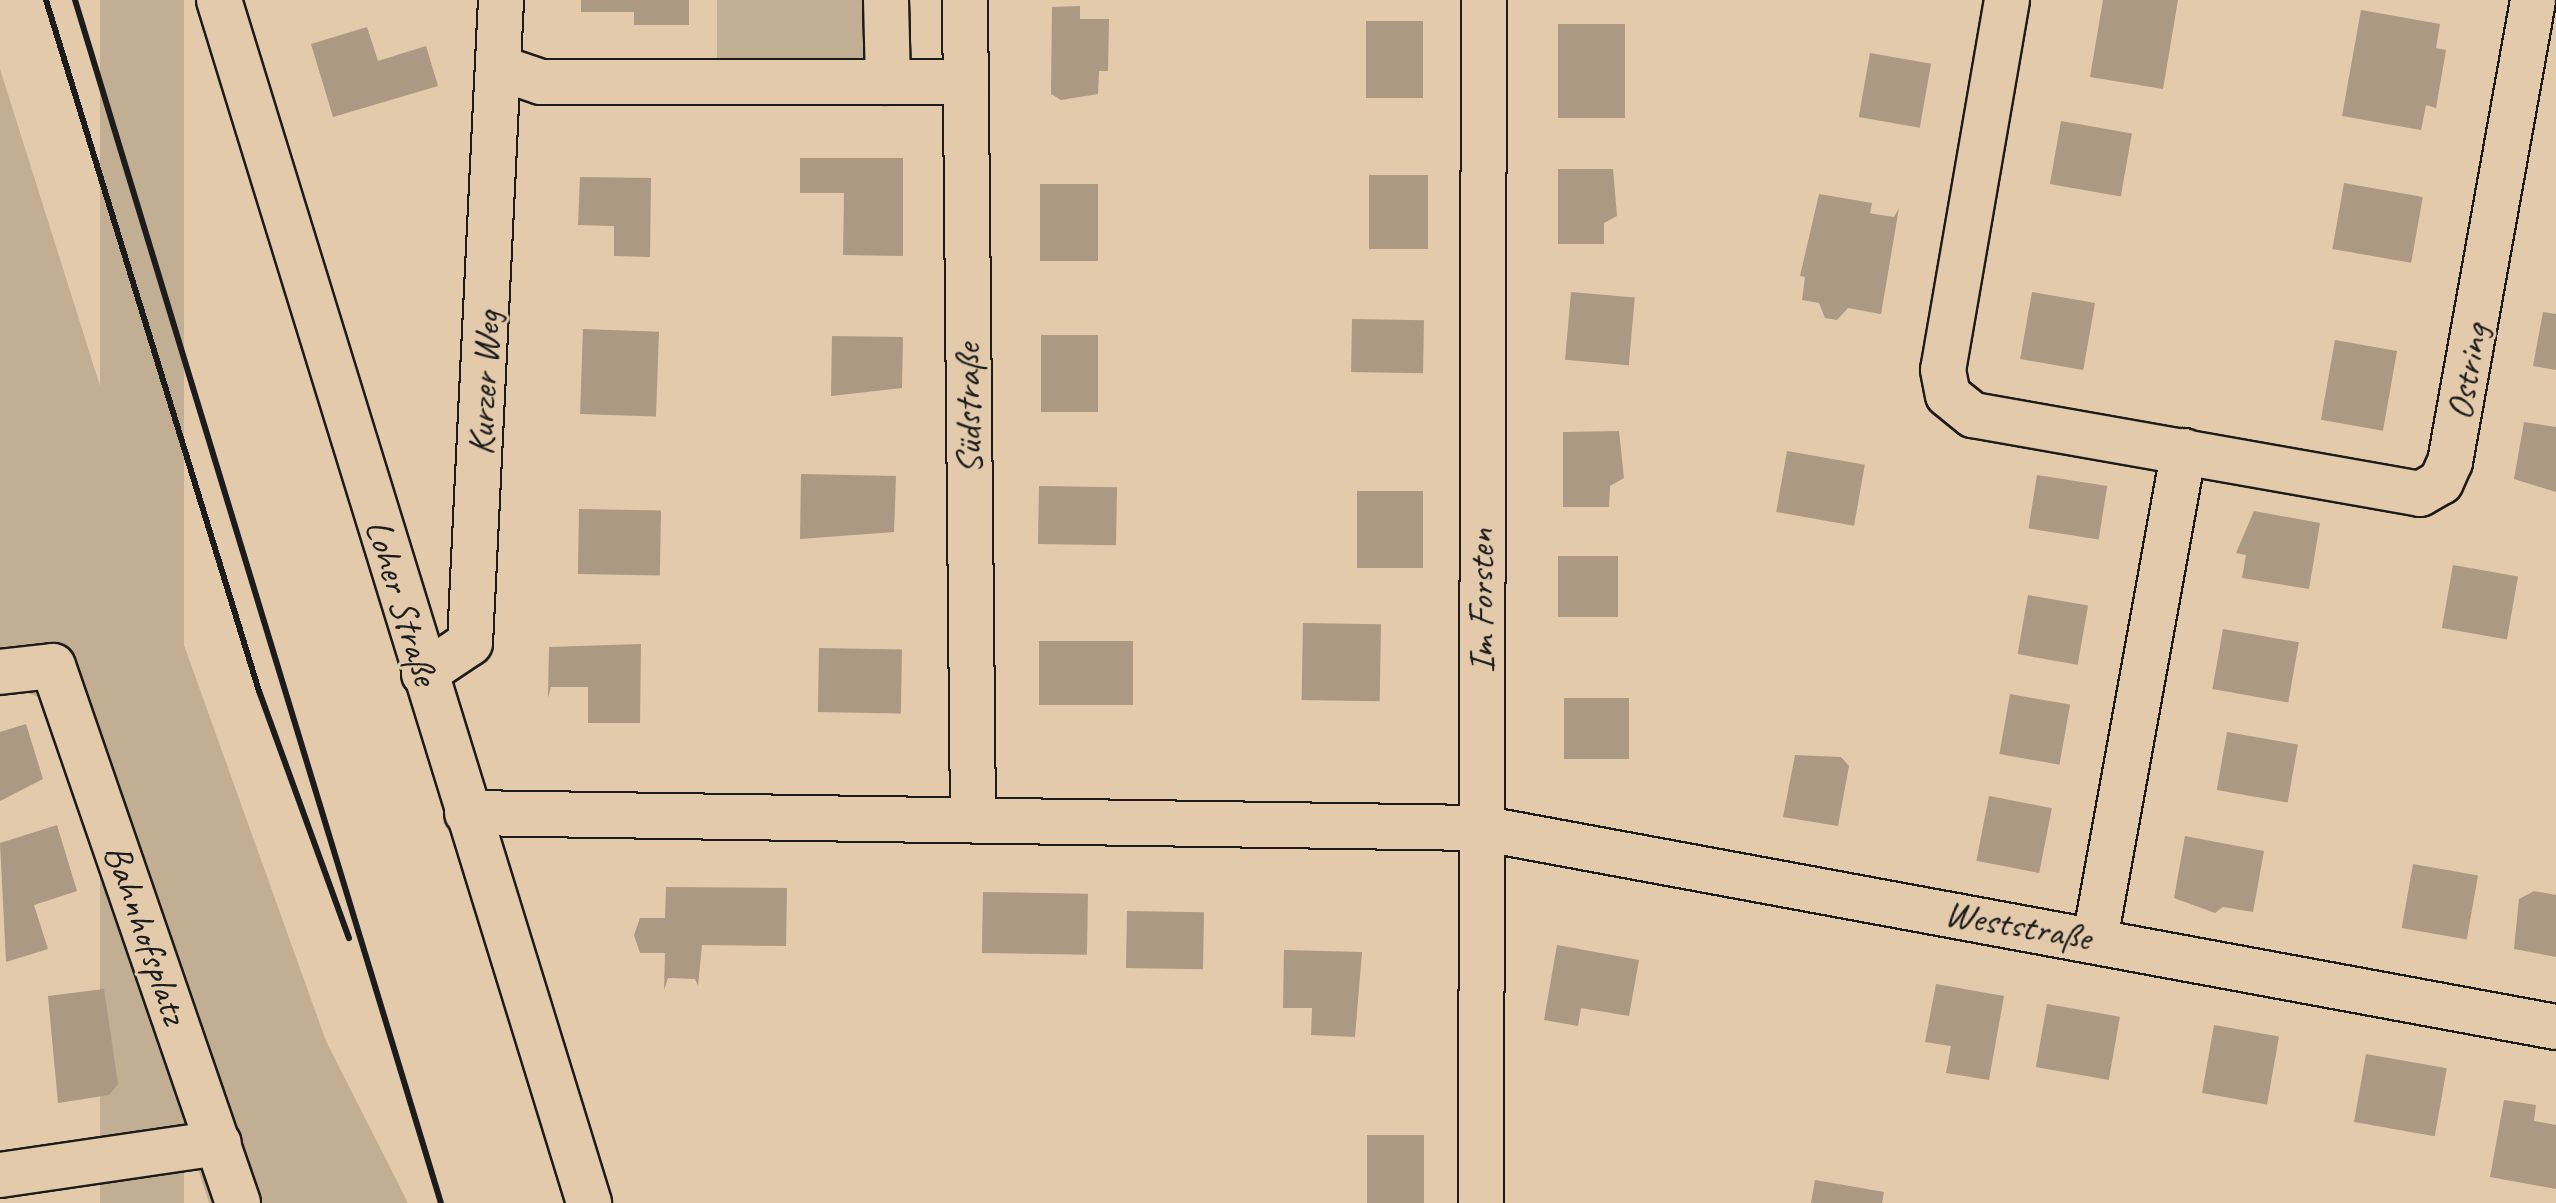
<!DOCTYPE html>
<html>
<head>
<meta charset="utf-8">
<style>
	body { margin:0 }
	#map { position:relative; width:2556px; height:1203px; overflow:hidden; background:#e2caab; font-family:Caveat,sans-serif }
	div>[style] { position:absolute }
	.green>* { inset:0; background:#c1ae93; transform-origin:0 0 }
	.building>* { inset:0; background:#ab9983; transform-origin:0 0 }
	.roads { filter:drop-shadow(2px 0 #1c1c1c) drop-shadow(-2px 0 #1c1c1c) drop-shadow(0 2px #1c1c1c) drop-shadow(0 -2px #1c1c1c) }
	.minor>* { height:44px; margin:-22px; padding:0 22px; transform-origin:22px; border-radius:22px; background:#e2caab }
	.rail>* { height:6px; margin:-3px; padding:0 3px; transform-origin:3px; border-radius:3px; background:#1c1c1c }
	span { translate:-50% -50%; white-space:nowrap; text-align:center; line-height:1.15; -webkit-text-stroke:6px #e2caab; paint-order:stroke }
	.street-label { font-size:38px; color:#1c1c1c }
</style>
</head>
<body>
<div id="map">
	<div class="green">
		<i style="left:100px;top:0;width:84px;height:1259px"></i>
		<i style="left:717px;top:0;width:147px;height:62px"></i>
		<i style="clip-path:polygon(0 69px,166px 595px,326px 1041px,408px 1203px,209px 1203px,47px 700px,0 683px)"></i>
	</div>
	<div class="building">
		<i style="clip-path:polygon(581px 0,689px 0,689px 25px,634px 25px,634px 12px,581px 12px)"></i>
		<i style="clip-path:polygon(2103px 0,2178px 0,2163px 89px,2090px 77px)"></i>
		<i style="clip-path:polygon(1080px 6px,1080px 19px,1109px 19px,1108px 71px,1099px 71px,1098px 94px,1061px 100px,1051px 94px,1052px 7px)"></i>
		<i style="clip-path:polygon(2361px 10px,2440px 24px,2436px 48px,2446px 50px,2436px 108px,2426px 105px,2421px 130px,2342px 116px)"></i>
		<i style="left:1366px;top:21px;width:57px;height:77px"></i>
		<i style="left:1558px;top:24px;width:67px;height:94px"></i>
		<i style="clip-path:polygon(367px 27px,378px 61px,426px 46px,438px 86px,333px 117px,311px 44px)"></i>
		<i style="left:1870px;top:53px;width:62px;height:65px;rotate:10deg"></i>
		<i style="left:2061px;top:121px;width:72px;height:64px;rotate:10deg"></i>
		<i style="clip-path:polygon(800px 158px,903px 158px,903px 256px,843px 255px,844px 193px,800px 193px)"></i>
		<i style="clip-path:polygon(1558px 169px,1613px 169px,1617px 216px,1604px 223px,1604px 244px,1558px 244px)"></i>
		<i style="left:1369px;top:175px;width:59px;height:74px"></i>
		<i style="clip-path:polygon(580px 177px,651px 178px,650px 257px,614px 256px,614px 226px,578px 225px)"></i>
		<i style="left:2344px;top:183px;width:80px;height:67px;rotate:10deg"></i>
		<i style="left:1040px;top:184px;width:58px;height:77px"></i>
		<i style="clip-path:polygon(1819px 194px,1872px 203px,1870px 213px,1874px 214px,1894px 217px,1899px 208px,1881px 314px,1848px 308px,1837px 320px,1825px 318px,1819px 303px,1802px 300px,1805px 277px,1800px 276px)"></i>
		<i style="left:1571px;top:292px;width:64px;height:68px;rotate:5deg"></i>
		<i style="left:2032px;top:292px;width:64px;height:68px;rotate:10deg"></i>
		<i style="clip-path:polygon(2543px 312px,2556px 314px,2556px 370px,2533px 366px)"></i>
		<i style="left:1352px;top:319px;width:72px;height:53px;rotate:1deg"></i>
		<i style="left:583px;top:329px;width:76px;height:85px;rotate:2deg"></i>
		<i style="left:1041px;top:335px;width:57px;height:77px"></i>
		<i style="clip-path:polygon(832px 336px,903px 337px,902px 388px,831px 396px)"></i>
		<i style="left:2335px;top:340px;width:63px;height:81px;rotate:10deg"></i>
		<i style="clip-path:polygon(2524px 422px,2556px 427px,2556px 492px,2514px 479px)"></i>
		<i style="clip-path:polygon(1619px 431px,1624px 478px,1610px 486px,1609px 507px,1563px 507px,1563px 432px)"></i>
		<i style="left:1787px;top:451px;width:79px;height:62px;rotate:10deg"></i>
		<i style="clip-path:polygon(801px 474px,896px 476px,894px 532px,800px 539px)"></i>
		<i style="left:2037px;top:475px;width:71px;height:54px;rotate:9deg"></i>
		<i style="left:1039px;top:486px;width:78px;height:58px;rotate:1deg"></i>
		<i style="left:1357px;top:491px;width:66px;height:77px"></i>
		<i style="left:579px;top:509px;width:82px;height:65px;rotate:1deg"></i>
		<i style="clip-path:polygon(2254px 511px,2320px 523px,2309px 589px,2242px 578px,2246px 555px,2236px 553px)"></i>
		<i style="left:1558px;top:556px;width:60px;height:61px"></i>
		<i style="left:2453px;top:565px;width:66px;height:64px;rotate:10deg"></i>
		<i style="left:2028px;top:595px;width:61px;height:60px;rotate:10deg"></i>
		<i style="left:1303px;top:623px;width:78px;height:77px;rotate:1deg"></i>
		<i style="left:2223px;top:629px;width:77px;height:61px;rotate:10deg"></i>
		<i style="left:1039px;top:641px;width:94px;height:64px"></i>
		<i style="clip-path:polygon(641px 644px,640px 723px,588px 723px,588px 687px,551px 687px,548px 698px,549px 647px)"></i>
		<i style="left:819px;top:648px;width:83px;height:64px;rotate:1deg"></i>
		<i style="left:2010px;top:694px;width:61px;height:61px;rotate:10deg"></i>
		<i style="left:1629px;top:698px;width:61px;height:65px;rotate:90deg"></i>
		<i style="clip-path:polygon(26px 724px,43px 779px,0 801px,0 732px)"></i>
		<i style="left:2227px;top:732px;width:72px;height:59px;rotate:10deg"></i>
		<i style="clip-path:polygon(1795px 755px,1841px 757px,1849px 766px,1838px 826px,1783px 817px)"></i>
		<i style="left:1989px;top:796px;width:64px;height:66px;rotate:11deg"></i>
		<i style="clip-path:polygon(57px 825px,77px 891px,34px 905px,48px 949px,6px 962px,0 843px)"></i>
		<i style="clip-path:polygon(2185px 836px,2264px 851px,2253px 912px,2223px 907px,2215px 913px,2174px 898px)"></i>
		<i style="left:2413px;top:864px;width:66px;height:65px;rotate:10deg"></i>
		<i style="clip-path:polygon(666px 887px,787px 888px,786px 946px,702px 945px,698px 986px,695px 979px,668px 978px,664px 990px,665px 953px,640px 953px,634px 935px,640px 918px,665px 918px)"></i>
		<i style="clip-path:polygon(2534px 891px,2556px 895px,2556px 957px,2514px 949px,2519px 899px)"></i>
		<i style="left:983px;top:892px;width:105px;height:61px;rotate:1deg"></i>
		<i style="left:1127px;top:911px;width:77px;height:57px;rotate:1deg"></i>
		<i style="clip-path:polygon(1557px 945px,1639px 960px,1629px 1016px,1581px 1008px,1578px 1026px,1544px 1020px)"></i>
		<i style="clip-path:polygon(1284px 950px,1362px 952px,1355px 1037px,1311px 1035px,1312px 1008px,1283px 1008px)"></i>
		<i style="clip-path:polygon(1936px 984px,2004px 996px,1989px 1080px,1946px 1073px,1951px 1046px,1925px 1042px)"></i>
		<i style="clip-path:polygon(104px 989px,118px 1084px,109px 1095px,58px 1103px,48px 996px)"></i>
		<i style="left:2047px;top:1004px;width:74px;height:64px;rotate:10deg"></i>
		<i style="left:2214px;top:1025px;width:66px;height:69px;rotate:10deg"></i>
		<i style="left:2366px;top:1054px;width:82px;height:69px;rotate:10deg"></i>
		<i style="clip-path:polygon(2504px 1100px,2536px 1105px,2534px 1121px,2556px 1125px,2556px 1189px,2490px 1177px)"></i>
		<i style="left:1367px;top:1135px;width:57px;height:68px"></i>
		<i style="clip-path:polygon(1815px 1180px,1884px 1192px,1882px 1203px,1811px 1203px)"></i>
	</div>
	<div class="roads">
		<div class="minor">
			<i style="left:219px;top:0;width:1259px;rotate:72.9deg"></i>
			<i style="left:886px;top:0;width:82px;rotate:88.6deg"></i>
			<i style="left:965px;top:0;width:819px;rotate:89.44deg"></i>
			<i style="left:2007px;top:0;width:375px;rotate:99.8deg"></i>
			<i style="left:1943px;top:370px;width:25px;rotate:79deg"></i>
			<i style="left:1948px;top:395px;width:32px;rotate:39deg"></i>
			<i style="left:1973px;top:415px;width:454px;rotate:10deg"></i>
			<i style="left:2420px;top:494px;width:24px;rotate:-30deg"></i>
			<i style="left:2441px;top:482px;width:22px;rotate:-66deg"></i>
			<i style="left:2450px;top:462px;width:469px;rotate:-79.8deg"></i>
			<i style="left:500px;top:68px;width:43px;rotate:18.9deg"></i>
			<i style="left:541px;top:82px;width:423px"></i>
			<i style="left:0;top:672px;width:53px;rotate:-6.5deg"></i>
			<i style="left:53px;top:666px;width:568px;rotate:70.99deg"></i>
			<i style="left:424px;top:674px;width:55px;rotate:-34deg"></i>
			<i style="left:470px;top:643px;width:644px;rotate:-87.24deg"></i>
			<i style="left:467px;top:813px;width:1013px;rotate:0.85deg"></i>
			<i style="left:1480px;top:828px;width:1094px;rotate:10.48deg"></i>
			<i style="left:2095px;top:939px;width:496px;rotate:-79.7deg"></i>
			<i style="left:0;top:1175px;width:221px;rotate:-8.3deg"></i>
			<i style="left:1481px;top:1203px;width:1203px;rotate:-89.86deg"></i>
		</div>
	</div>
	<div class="rail">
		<i style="left:46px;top:0;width:723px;rotate:72.87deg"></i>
		<i style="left:259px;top:691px;width:263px;rotate:70deg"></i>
		<i style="left:75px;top:0;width:1257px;rotate:73.08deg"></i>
	</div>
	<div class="street-label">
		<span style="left:2467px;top:372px;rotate:-80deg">Ostring</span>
		<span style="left:484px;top:383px;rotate:-87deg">Kurzer Weg</span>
		<span style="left:968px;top:409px;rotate:-91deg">Südstraße</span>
		<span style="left:1481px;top:601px;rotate:-90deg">Im Forsten</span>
		<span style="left:402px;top:602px;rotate:73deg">Loher Straße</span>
		<span style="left:2018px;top:925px;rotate:10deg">Weststraße</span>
		<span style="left:146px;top:934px;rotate:71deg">Bahnhofsplatz</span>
	</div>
</div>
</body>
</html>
